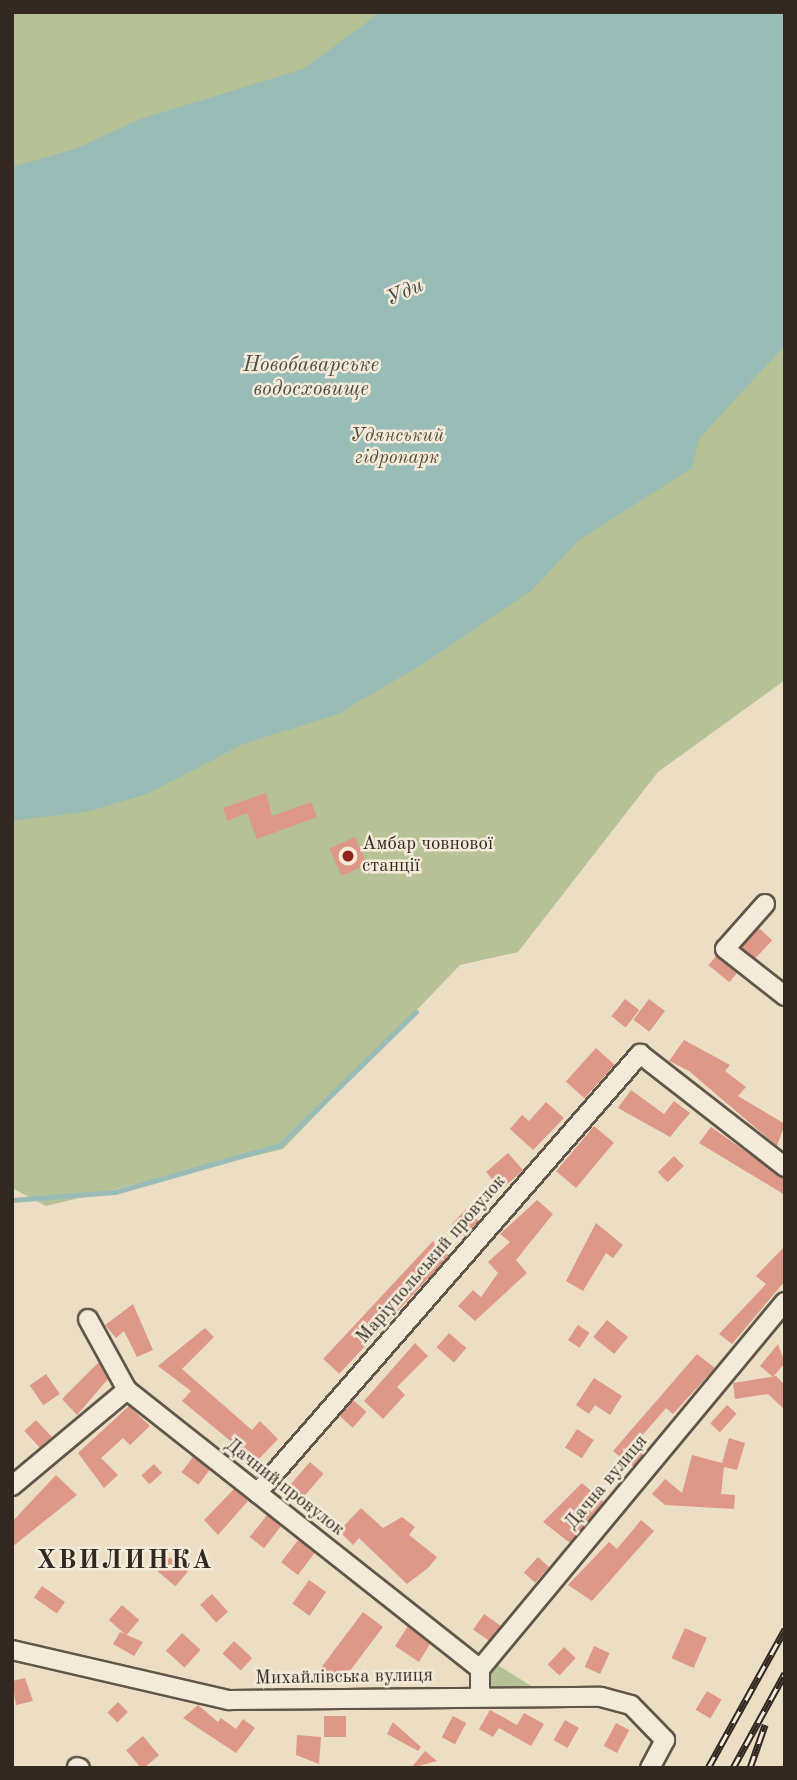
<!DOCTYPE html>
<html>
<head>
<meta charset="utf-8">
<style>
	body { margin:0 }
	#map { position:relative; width:797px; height:1780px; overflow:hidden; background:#ecdec4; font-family:"Old Standard TT",serif }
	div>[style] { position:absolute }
	.green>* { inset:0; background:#b6c195 }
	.water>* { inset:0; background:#99bcb7 }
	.stream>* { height:4.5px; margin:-2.25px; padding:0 2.25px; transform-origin:2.25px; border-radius:2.25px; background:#99bcb7 }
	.building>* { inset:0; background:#dd9888; transform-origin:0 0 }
	.roads { filter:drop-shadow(2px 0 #60564a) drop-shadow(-2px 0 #60564a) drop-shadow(0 2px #60564a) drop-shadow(0 -2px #60564a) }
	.minor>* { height:18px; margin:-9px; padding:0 9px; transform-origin:9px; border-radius:9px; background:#f3ead9 }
	.rail>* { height:7px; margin-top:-3.5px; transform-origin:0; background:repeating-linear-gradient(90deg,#f3ead9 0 13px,#322821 0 26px); box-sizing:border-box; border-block:2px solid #322821 }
	.dots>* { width:19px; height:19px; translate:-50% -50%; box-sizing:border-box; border:4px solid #f3ead9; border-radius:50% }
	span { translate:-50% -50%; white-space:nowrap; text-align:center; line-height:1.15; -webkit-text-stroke:5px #f3ead9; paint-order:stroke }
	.park-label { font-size:19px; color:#534e3e; font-style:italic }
	.poi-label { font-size:19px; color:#322821 }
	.left { translate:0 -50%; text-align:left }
	.street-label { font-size:19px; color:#322821 }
	.water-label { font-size:21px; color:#4c4d46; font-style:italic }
	.district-label { font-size:26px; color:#322821; font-weight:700; letter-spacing:2px }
	.frame { position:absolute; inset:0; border:14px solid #322821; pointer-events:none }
</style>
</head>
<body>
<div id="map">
	<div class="green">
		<i style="clip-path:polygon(12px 12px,785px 12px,785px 680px,658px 772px,518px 952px,460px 965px,283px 1149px,46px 1206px,12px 1188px)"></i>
		<i style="clip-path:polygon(496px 1664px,533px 1687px,488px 1687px,488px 1668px)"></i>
	</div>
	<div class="water">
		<i style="clip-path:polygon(381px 12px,785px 12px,785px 345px,699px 439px,692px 468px,579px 540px,532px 590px,426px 662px,338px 714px,243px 744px,147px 794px,90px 811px,12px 821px,12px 167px,75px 149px,140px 119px,303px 69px)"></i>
	</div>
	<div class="stream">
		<i style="left:12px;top:1200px;width:103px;rotate:-4.4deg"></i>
		<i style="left:115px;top:1192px;width:172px;rotate:-15.9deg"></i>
		<i style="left:280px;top:1145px;width:190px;rotate:-44.4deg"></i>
	</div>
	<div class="building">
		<i style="clip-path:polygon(266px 793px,272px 816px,311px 802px,317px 817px,257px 839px,247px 813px,227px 821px,223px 808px)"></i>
		<i style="left:355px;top:837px;width:30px;height:28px;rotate:66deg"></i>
		<i style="left:759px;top:928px;width:18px;height:26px;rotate:43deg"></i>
		<i style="left:716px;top:956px;width:27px;height:12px;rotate:39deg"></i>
		<i style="left:625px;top:999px;width:18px;height:22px;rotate:38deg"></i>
		<i style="left:649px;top:999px;width:20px;height:26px;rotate:37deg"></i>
		<i style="clip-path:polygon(684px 1040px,730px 1065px,725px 1071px,746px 1087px,738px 1096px,785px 1124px,777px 1146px,689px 1071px,669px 1061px)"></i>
		<i style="left:596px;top:1048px;width:25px;height:45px;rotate:42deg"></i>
		<i style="clip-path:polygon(631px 1090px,664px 1114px,674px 1101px,690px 1113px,670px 1137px,618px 1108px)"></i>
		<i style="clip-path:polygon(546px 1102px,564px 1118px,533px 1150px,510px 1129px,522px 1115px,529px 1121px)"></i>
		<i style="left:594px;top:1126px;width:26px;height:59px;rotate:40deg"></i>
		<i style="clip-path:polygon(711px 1127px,785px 1179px,785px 1195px,699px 1143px)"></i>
		<i style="left:508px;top:1153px;width:23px;height:29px;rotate:49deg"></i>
		<i style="left:674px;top:1156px;width:14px;height:23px;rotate:45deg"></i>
		<i style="clip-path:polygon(537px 1200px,553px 1214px,516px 1260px,527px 1273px,475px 1321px,458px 1306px,473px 1290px,481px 1297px,498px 1273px,488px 1262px,510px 1242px,500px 1234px)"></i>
		<i style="left:466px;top:1209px;width:18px;height:21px;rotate:43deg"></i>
		<i style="clip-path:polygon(596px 1223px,623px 1245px,613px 1258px,606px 1253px,583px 1291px,566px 1281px)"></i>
		<i style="left:433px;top:1241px;width:22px;height:161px;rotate:43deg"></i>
		<i style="clip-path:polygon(785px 1246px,785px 1281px,732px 1344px,719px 1334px,766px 1284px,756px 1276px)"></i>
		<i style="clip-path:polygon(133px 1304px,153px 1350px,137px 1357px,124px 1331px,116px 1338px,105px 1325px)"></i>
		<i style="left:607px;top:1320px;width:27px;height:22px;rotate:39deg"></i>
		<i style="left:578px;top:1325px;width:14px;height:18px;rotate:34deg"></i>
		<i style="clip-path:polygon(205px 1328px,214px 1337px,182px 1369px,252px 1430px,260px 1421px,278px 1439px,256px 1462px,182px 1401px,191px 1391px,158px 1366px)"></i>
		<i style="left:449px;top:1333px;width:23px;height:19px;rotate:41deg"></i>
		<i style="clip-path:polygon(415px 1343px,428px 1356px,397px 1387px,405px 1395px,383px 1419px,364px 1401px)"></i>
		<i style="clip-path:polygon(778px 1344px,785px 1363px,773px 1377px,760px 1366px)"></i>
		<i style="clip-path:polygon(697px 1354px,715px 1368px,673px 1414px,666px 1408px,635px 1444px,646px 1452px,633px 1467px,613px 1451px)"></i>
		<i style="clip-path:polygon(99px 1362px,108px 1379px,77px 1415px,62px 1399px)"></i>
		<i style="left:46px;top:1374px;width:24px;height:20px;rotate:55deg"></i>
		<i style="clip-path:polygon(776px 1376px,785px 1385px,785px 1410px,768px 1394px,735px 1399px,733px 1383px)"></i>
		<i style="clip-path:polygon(594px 1378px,622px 1396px,610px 1415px,595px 1405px,589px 1414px,576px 1405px)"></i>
		<i style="left:353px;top:1400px;width:18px;height:21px;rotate:41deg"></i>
		<i style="left:727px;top:1405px;width:13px;height:25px;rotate:42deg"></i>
		<i style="clip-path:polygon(129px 1406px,150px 1426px,130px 1445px,123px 1438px,101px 1458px,118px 1475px,104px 1488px,78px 1453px)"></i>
		<i style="left:36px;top:1420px;width:23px;height:16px;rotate:47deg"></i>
		<i style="left:577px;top:1429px;width:20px;height:22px;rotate:33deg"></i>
		<i style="clip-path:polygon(729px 1438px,745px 1443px,737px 1470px,724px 1467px,721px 1494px,735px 1495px,734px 1509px,665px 1505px,652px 1494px,665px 1479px,682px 1493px,692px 1455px,722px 1463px)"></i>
		<i style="left:193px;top:1457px;width:21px;height:19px;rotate:37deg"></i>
		<i style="left:310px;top:1462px;width:18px;height:33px;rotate:41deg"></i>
		<i style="left:154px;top:1464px;width:12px;height:17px;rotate:48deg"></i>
		<i style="clip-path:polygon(56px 1475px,77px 1495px,12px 1547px,12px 1522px)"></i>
		<i style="clip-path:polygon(582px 1483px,604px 1502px,570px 1543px,543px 1522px)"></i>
		<i style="clip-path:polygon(234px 1489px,248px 1501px,218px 1535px,204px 1520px)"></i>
		<i style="clip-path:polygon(361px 1508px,383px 1528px,402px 1517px,415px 1527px,409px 1535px,437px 1557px,428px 1568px,407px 1584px,359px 1538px,353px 1545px,339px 1531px)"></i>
		<i style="left:267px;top:1515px;width:18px;height:28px;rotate:38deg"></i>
		<i style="clip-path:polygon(641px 1520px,654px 1531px,592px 1601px,568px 1585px,609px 1542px,617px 1549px)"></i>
		<i style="left:298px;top:1540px;width:21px;height:28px;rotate:37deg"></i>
		<i style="left:170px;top:1557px;width:23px;height:19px;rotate:40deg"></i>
		<i style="left:538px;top:1557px;width:15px;height:21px;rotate:42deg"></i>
		<i style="left:309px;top:1580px;width:21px;height:29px;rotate:35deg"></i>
		<i style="left:42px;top:1586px;width:28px;height:14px;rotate:35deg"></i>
		<i style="left:212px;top:1594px;width:24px;height:16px;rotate:48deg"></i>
		<i style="left:122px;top:1605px;width:23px;height:20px;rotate:41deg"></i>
		<i style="left:363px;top:1612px;width:25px;height:71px;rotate:37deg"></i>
		<i style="left:484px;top:1614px;width:21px;height:19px;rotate:35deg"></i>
		<i style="clip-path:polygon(408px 1626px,430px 1644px,419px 1662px,395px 1646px)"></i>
		<i style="left:685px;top:1628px;width:24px;height:33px;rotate:24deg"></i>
		<i style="clip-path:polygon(120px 1632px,143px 1642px,134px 1656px,113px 1644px)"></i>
		<i style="left:182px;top:1633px;width:25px;height:24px;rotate:42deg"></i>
		<i style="left:234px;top:1641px;width:25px;height:17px;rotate:43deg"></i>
		<i style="left:594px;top:1646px;width:17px;height:23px;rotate:24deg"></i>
		<i style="left:564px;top:1647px;width:16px;height:24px;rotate:43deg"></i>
		<i style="clip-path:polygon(25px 1678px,33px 1701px,16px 1705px,12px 1681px)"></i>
		<i style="left:707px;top:1691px;width:17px;height:22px;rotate:31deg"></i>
		<i style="left:118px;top:1702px;width:14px;height:15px;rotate:45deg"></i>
		<i style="clip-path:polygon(198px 1705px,218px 1722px,221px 1718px,236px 1729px,243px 1719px,255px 1728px,236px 1753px,183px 1718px)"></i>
		<i style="clip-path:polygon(490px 1710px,517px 1725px,524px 1713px,544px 1724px,531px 1746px,499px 1728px,493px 1737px,479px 1729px)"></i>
		<i style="left:324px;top:1716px;width:22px;height:21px"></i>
		<i style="left:453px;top:1716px;width:15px;height:24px;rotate:28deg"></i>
		<i style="left:565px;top:1720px;width:16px;height:23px;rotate:30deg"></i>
		<i style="clip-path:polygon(393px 1722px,421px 1747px,418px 1751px,387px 1734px)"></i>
		<i style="left:616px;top:1723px;width:15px;height:26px;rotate:28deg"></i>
		<i style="clip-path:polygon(297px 1735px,321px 1737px,319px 1764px,296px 1755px)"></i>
		<i style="left:143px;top:1736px;width:25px;height:22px;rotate:50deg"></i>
		<i style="clip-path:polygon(425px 1751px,437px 1761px,411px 1768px)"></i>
	</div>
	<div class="roads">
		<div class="minor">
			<i style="left:765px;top:904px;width:60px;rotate:131.6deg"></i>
			<i style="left:725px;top:949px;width:76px;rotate:38.1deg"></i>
			<i style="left:88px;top:1319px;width:81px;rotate:61.2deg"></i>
			<i style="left:127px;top:1390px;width:450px;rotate:38.3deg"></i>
			<i style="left:12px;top:1486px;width:150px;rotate:-39.9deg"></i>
			<i style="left:257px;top:1493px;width:583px;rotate:-48.9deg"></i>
			<i style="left:640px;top:1054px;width:184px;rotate:37.9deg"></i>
			<i style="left:12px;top:1650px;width:223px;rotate:13deg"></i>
			<i style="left:229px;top:1700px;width:372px;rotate:-0.5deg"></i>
			<i style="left:601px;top:1697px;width:31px;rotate:15deg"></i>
			<i style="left:631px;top:1705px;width:49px;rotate:45.8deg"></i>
			<i style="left:665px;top:1740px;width:32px;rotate:118deg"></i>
			<i style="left:480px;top:1697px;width:28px;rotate:-90deg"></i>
			<i style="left:480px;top:1669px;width:477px;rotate:-50.3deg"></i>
			<i style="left:77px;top:1767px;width:3px;rotate:18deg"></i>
		</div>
	</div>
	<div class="rail">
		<i style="left:708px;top:1768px;width:159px;rotate:-61deg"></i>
		<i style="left:733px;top:1768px;width:108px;rotate:-61.3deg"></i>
		<i style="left:750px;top:1768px;width:46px;rotate:-70.8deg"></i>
	</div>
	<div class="dots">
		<i style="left:348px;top:856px;background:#8f2418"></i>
	</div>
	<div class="park-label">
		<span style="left:397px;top:448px">Удянський<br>гідропарк</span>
	</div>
	<div class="poi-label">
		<span class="left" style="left:362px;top:856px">Амбар човнової<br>станції</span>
	</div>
	<div class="street-label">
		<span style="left:432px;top:1260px;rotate:-49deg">Маріупольський провулок</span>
		<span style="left:607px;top:1483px;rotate:-50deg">Дачна вулиця</span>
		<span style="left:284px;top:1488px;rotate:38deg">Дачний провулок</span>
		<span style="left:344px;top:1678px;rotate:-1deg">Михайлівська вулиця</span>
	</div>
	<div class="water-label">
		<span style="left:405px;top:293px;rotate:-24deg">Уди</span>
		<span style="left:311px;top:378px">Новобаварське<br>водосховище</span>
	</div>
	<div class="district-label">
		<span style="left:125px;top:1562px">ХВИЛИНКА</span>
	</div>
	<div class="frame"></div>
</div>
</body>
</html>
